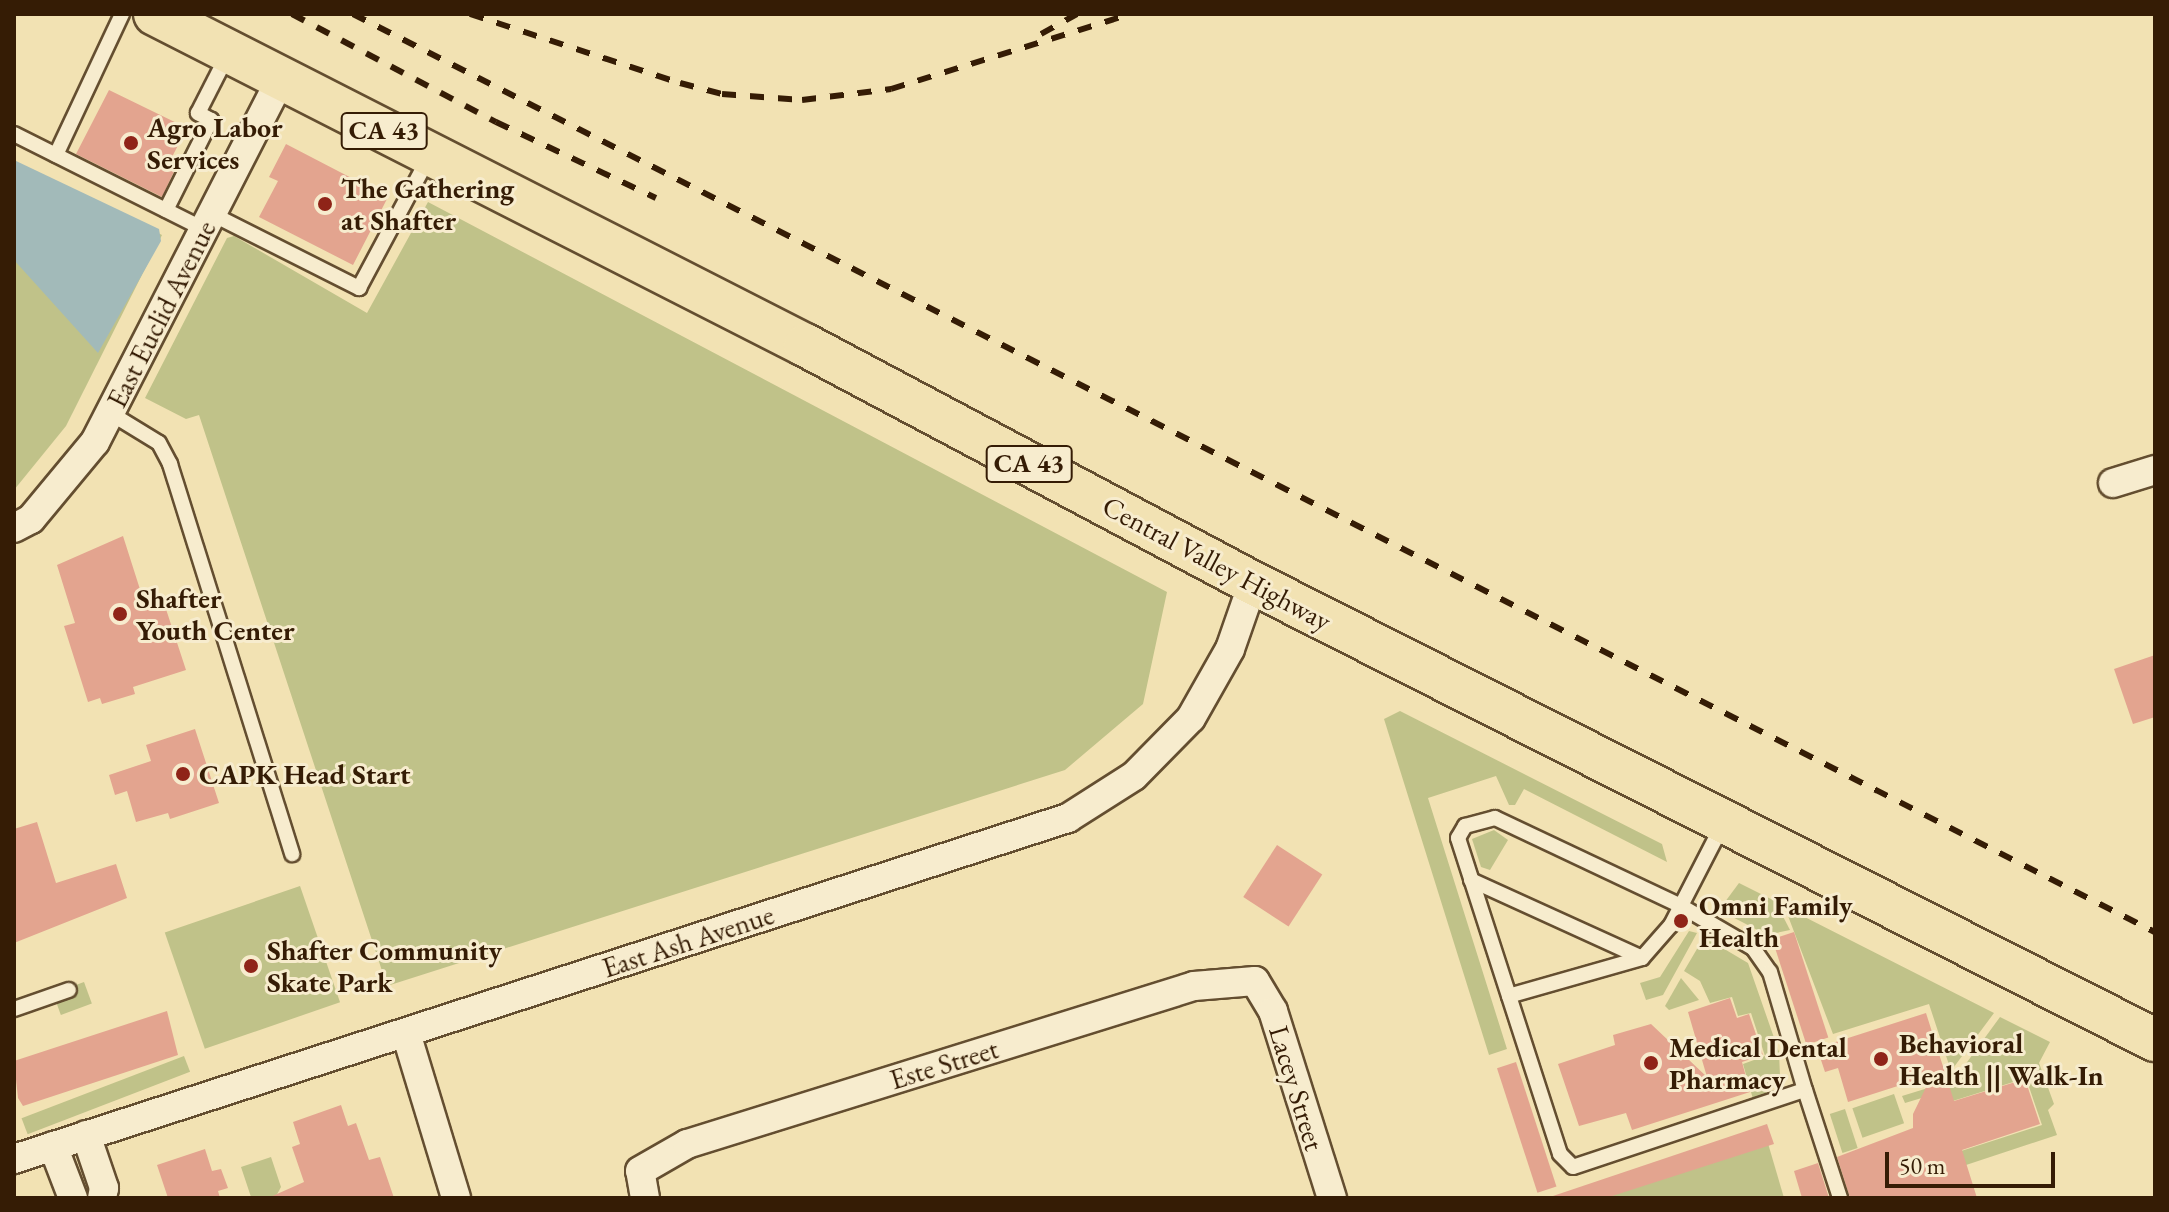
<!DOCTYPE html>
<html>
<head>
<meta charset="utf-8">
<style>
	body { margin:0 }
	#map { position:relative; width:2169px; height:1212px; overflow:hidden; background:#f2e2b3; font-family:"EB Garamond",serif }
	div>[style] { position:absolute }
	.green>* { inset:0; background:#c0c289; transform-origin:0 0 }
	.water>* { inset:0; background:#a2bab9 }
	.building>* { inset:0; background:#e3a48f; transform-origin:0 0 }
	.roads { filter:drop-shadow(2px 0 #644e30) drop-shadow(-2px 0 #644e30) drop-shadow(0 2px #644e30) drop-shadow(0 -2px #644e30) }
	.lane>* { height:14px; margin:-7px; padding:0 7px; transform-origin:7px; border-radius:7px; background:#f7ecce }
	.street>* { height:28px; margin:-14px; padding:0 14px; transform-origin:14px; border-radius:14px; background:#f7ecce }
	.primary>* { height:42px; margin:-21px; padding:0 21px; transform-origin:21px; border-radius:21px; background:#f2e2b3 }
	.rail>* { height:6px; margin-top:-3px; transform-origin:0; background:repeating-linear-gradient(90deg,#351c05 0 14px,transparent 0 28px) }
	.dots>* { width:22px; height:22px; translate:-50% -50%; box-sizing:border-box; border:4px solid #f7ecce; border-radius:50% }
	span { translate:-50% -50%; white-space:nowrap; text-align:center; line-height:1.15; -webkit-text-stroke:6px #f7ecce; paint-order:stroke }
	.shield-label span { padding:2px 6px; background:#f7ecce; border:2px solid; border-radius:6px; -webkit-text-stroke-width:0 }
	.shield-label { font-size:26px; color:#351c05; font-weight:700 }
	.poi-label { font-size:28px; color:#351c05; font-weight:700 }
	.left { translate:0 -50%; text-align:left }
	.street-label { font-size:28px; color:#351c05 }
	.frame { position:absolute; inset:0; border:16px solid #351c05; pointer-events:none }
	.scale { position:absolute; left:1885px; top:1152px; width:170px; height:36px; box-sizing:border-box; border:4px solid #351c05; border-top:0; padding-left:10px; font-size:24px; line-height:28px; white-space:nowrap; color:#351c05; -webkit-text-stroke:6px #f7ecce; paint-order:stroke }
</style>
</head>
<body>
<div id="map">
	<div class="green">
		<i style="clip-path:polygon(14px 161px,162px 235px,66px 426px,14px 490px)"></i>
		<i style="clip-path:polygon(428px 202px,1167px 592px,1143px 704px,1065px 770px,387px 986px,199px 415px,186px 419px,145px 398px,227px 238px,234px 236px,367px 313px)"></i>
		<i style="clip-path:polygon(1400px 711px,1662px 844px,1667px 862px,1524px 789px,1515px 805px,1509px 805px,1496px 776px,1428px 798px,1507px 1049px,1489px 1055px,1384px 719px)"></i>
		<i style="clip-path:polygon(1494px 830px,1508px 840px,1490px 870px,1481px 867px,1472px 839px)"></i>
		<i style="clip-path:polygon(1739px 883px,1775px 901px,1790px 930px,1767px 935px,1719px 910px)"></i>
		<i style="left:300px;top:886px;width:123px;height:143px;rotate:71deg"></i>
		<i style="clip-path:polygon(1785px 908px,1785px 907px,1994px 1013px,1951px 1071px,1929px 1004px,1833px 1034px)"></i>
		<i style="clip-path:polygon(1689px 931px,1697px 933px,1663px 995px,1646px 1000px,1640px 983px,1660px 977px)"></i>
		<i style="clip-path:polygon(1704px 937px,1748px 963px,1779px 1052px,1780px 1076px,1765px 1094px,1753px 1099px,1743px 1064px,1765px 1056px,1751px 1013px,1738px 1016px,1732px 997px,1710px 1003px,1700px 981px,1684px 971px)"></i>
		<i style="clip-path:polygon(1681px 978px,1699px 1000px,1669px 1010px,1665px 1006px)"></i>
		<i style="left:84px;top:982px;width:23px;height:33px;rotate:70deg"></i>
		<i style="clip-path:polygon(2000px 1017px,2050px 1042px,2039px 1063px,2054px 1104px,2048px 1110px,2057px 1135px,1960px 1167px,1955px 1153px,2042px 1125px,2026px 1078px,1940px 1105px,1935px 1094px,1905px 1103px,1902px 1096px,1954px 1080px)"></i>
		<i style="left:184px;top:1056px;width:17px;height:174px;rotate:69deg"></i>
		<i style="left:1894px;top:1094px;width:31px;height:44px;rotate:71deg"></i>
		<i style="left:1845px;top:1109px;width:41px;height:16px;rotate:72deg"></i>
		<i style="clip-path:polygon(1767px 1140px,1784px 1198px,1588px 1198px)"></i>
		<i style="clip-path:polygon(271px 1157px,281px 1187px,275px 1198px,251px 1197px,241px 1167px)"></i>
	</div>
	<div class="water">
		<i style="clip-path:polygon(14px 160px,159px 229px,161px 241px,98px 353px,14px 260px)"></i>
	</div>
	<div class="building">
		<i style="clip-path:polygon(109px 90px,187px 128px,172px 157px,179px 161px,162px 197px,76px 154px)"></i>
		<i style="clip-path:polygon(286px 144px,388px 197px,353px 265px,259px 217px,278px 181px,269px 177px)"></i>
		<i style="clip-path:polygon(123px 536px,145px 605px,163px 600px,186px 670px,133px 687px,135px 694px,102px 704px,100px 698px,88px 702px,64px 626px,75px 623px,57px 565px)"></i>
		<i style="clip-path:polygon(2155px 655px,2155px 717px,2133px 724px,2114px 669px)"></i>
		<i style="clip-path:polygon(195px 729px,219px 803px,170px 819px,168px 813px,136px 822px,127px 791px,115px 795px,109px 775px,151px 761px,146px 745px)"></i>
		<i style="clip-path:polygon(37px 822px,56px 883px,116px 864px,127px 898px,14px 943px,14px 829px)"></i>
		<i style="left:1277px;top:845px;width:54px;height:62px;rotate:33deg"></i>
		<i style="left:1794px;top:932px;width:111px;height:23px;rotate:72deg"></i>
		<i style="clip-path:polygon(1730px 998px,1737px 1018px,1749px 1014px,1763px 1055px,1742px 1062px,1750px 1092px,1632px 1130px,1626px 1113px,1579px 1126px,1558px 1064px,1615px 1045px,1613px 1035px,1651px 1024px,1707px 1077px,1688px 1012px)"></i>
		<i style="clip-path:polygon(167px 1011px,178px 1055px,23px 1106px,18px 1098px,14px 1061px)"></i>
		<i style="clip-path:polygon(1926px 1013px,1954px 1101px,2025px 1079px,2040px 1124px,1962px 1150px,1977px 1198px,1850px 1198px,1837px 1157px,1913px 1128px,1913px 1114px,1932px 1075px,1848px 1102px,1838px 1068px,1825px 1072px,1817px 1048px)"></i>
		<i style="left:1516px;top:1062px;width:131px;height:20px;rotate:72deg"></i>
		<i style="clip-path:polygon(341px 1105px,348px 1126px,356px 1123px,369px 1160px,380px 1157px,394px 1198px,268px 1198px,304px 1182px,292px 1147px,300px 1144px,293px 1122px)"></i>
		<i style="clip-path:polygon(1767px 1124px,1774px 1144px,1606px 1198px,1547px 1198px)"></i>
		<i style="clip-path:polygon(205px 1149px,212px 1171px,221px 1169px,228px 1188px,218px 1191px,220px 1198px,168px 1198px,157px 1165px)"></i>
		<i style="clip-path:polygon(1818px 1163px,1829px 1198px,1802px 1198px,1794px 1171px)"></i>
	</div>
	<div class="roads">
		<div class="lane">
			<i style="left:14px;top:134px;width:212px;rotate:26.6deg"></i>
			<i style="left:56px;top:155px;width:156px;rotate:-64.9deg"></i>
			<i style="left:166px;top:210px;width:101px;rotate:-63.4deg"></i>
			<i style="left:211px;top:120px;width:15px;rotate:-152deg"></i>
			<i style="left:198px;top:113px;width:64px;rotate:-63deg"></i>
			<i style="left:212px;top:214px;width:165px;rotate:26.7deg"></i>
			<i style="left:359px;top:288px;width:146px;rotate:-61.9deg"></i>
			<i style="left:110px;top:413px;width:57px;rotate:31.5deg"></i>
			<i style="left:159px;top:443px;width:24px;rotate:62deg"></i>
			<i style="left:170px;top:464px;width:409px;rotate:72.6deg"></i>
			<i style="left:1723px;top:824px;width:114px;rotate:117.2deg"></i>
			<i style="left:1671px;top:925px;width:44px;rotate:131.3deg"></i>
			<i style="left:1642px;top:958px;width:138px;rotate:164.1deg"></i>
			<i style="left:1509px;top:996px;width:166px;rotate:72.1deg"></i>
			<i style="left:1560px;top:1154px;width:18px;rotate:45deg"></i>
			<i style="left:1573px;top:1167px;width:244px;rotate:-18.4deg"></i>
			<i style="left:1805px;top:1090px;width:114px;rotate:72deg"></i>
			<i style="left:1471px;top:880px;width:188px;rotate:24.5deg"></i>
			<i style="left:1509px;top:996px;width:166px;rotate:-107.9deg"></i>
			<i style="left:1458px;top:838px;width:14px;rotate:-60deg"></i>
			<i style="left:1465px;top:826px;width:31px;rotate:-15deg"></i>
			<i style="left:1495px;top:818px;width:206px;rotate:25.3deg"></i>
			<i style="left:1681px;top:906px;width:83px;rotate:30.3deg"></i>
			<i style="left:1753px;top:948px;width:29px;rotate:55deg"></i>
			<i style="left:1770px;top:972px;width:123px;rotate:73.5deg"></i>
			<i style="left:14px;top:1009px;width:58px;rotate:-19.1deg"></i>
		</div>
		<div class="street">
			<i style="left:2113px;top:483px;width:44px;rotate:-17.2deg"></i>
			<i style="left:14px;top:528px;width:19px;rotate:-28deg"></i>
			<i style="left:31px;top:519px;width:100px;rotate:-50.3deg"></i>
			<i style="left:95px;top:442px;width:409px;rotate:-62.9deg"></i>
			<i style="left:406px;top:1033px;width:172px;rotate:73.1deg"></i>
			<i style="left:86px;top:1135px;width:56px;rotate:71.2deg"></i>
			<i style="left:104px;top:1188px;width:10px;rotate:101deg"></i>
			<i style="left:53px;top:1146px;width:56px;rotate:69deg"></i>
			<i style="left:14px;top:1159px;width:1108px;rotate:-17.93deg"></i>
			<i style="left:1068px;top:818px;width:78px;rotate:-32.5deg"></i>
			<i style="left:1134px;top:776px;width:81px;rotate:-45.5deg"></i>
			<i style="left:1191px;top:718px;width:79px;rotate:-60.5deg"></i>
			<i style="left:1230px;top:649px;width:70px;rotate:-70.8deg"></i>
			<i style="left:645px;top:1198px;width:27px;rotate:-100deg"></i>
			<i style="left:640px;top:1171px;width:54px;rotate:-29.9deg"></i>
			<i style="left:687px;top:1144px;width:531px;rotate:-17.31deg"></i>
			<i style="left:1194px;top:986px;width:61px;rotate:-4.7deg"></i>
			<i style="left:1255px;top:981px;width:35px;rotate:59deg"></i>
			<i style="left:1273px;top:1011px;width:196px;rotate:72.5deg"></i>
		</div>
		<div class="primary">
			<i style="left:155px;top:14px;width:729px;rotate:26.99deg"></i>
			<i style="left:805px;top:345px;width:507px;rotate:27.98deg"></i>
			<i style="left:1253px;top:583px;width:1011px;rotate:26.87deg"></i>
		</div>
	</div>
	<div class="rail">
		<i style="left:292px;top:14px;width:231px;rotate:27.9deg"></i>
		<i style="left:496px;top:122px;width:177px;rotate:25.4deg"></i>
		<i style="left:353px;top:14px;width:2022px;rotate:27deg"></i>
		<i style="left:470px;top:14px;width:221px;rotate:18.2deg"></i>
		<i style="left:680px;top:83px;width:43px;rotate:14.7deg"></i>
		<i style="left:722px;top:94px;width:80px;rotate:4.3deg"></i>
		<i style="left:802px;top:100px;width:90px;rotate:-7deg"></i>
		<i style="left:891px;top:89px;width:250px;rotate:-17.4deg"></i>
		<i style="left:1041px;top:34px;width:41px;rotate:-29.1deg"></i>
	</div>
	<div class="dots">
		<i style="left:131px;top:143px;background:#8f2418"></i>
		<i style="left:325px;top:204px;background:#8f2418"></i>
		<i style="left:120px;top:614px;background:#8f2418"></i>
		<i style="left:183px;top:774px;background:#8f2418"></i>
		<i style="left:1681px;top:921px;background:#8f2418"></i>
		<i style="left:251px;top:966px;background:#8f2418"></i>
		<i style="left:1881px;top:1059px;background:#8f2418"></i>
		<i style="left:1651px;top:1063px;background:#8f2418"></i>
	</div>
	<div class="shield-label">
		<span style="left:384px;top:131px">CA 43</span>
		<span style="left:1029px;top:464px">CA 43</span>
	</div>
	<div class="poi-label">
		<span class="left" style="left:147px;top:143px">Agro Labor<br>Services</span>
		<span class="left" style="left:341px;top:204px">The Gathering<br>at Shafter</span>
		<span class="left" style="left:136px;top:614px">Shafter<br>Youth Center</span>
		<span class="left" style="left:199px;top:774px">CAPK Head Start</span>
		<span class="left" style="left:1699px;top:921px">Omni Family<br>Health</span>
		<span class="left" style="left:267px;top:966px">Shafter Community<br>Skate Park</span>
		<span class="left" style="left:1899px;top:1059px">Behavioral<br>Health || Walk-In</span>
		<span class="left" style="left:1669px;top:1063px">Medical Dental<br>Pharmacy</span>
	</div>
	<div class="street-label">
		<span style="left:161px;top:314px;rotate:-63deg">East Euclid Avenue</span>
		<span style="left:1217px;top:563px;rotate:28deg">Central Valley Highway</span>
		<span style="left:688px;top:941px;rotate:-18deg">East Ash Avenue</span>
		<span style="left:944px;top:1064px;rotate:-17deg">Este Street</span>
		<span style="left:1297px;top:1088px;rotate:73deg">Lacey Street</span>
	</div>
	<div class="frame"></div>
	<div class="scale">50 m</div>
</div>
</body>
</html>
